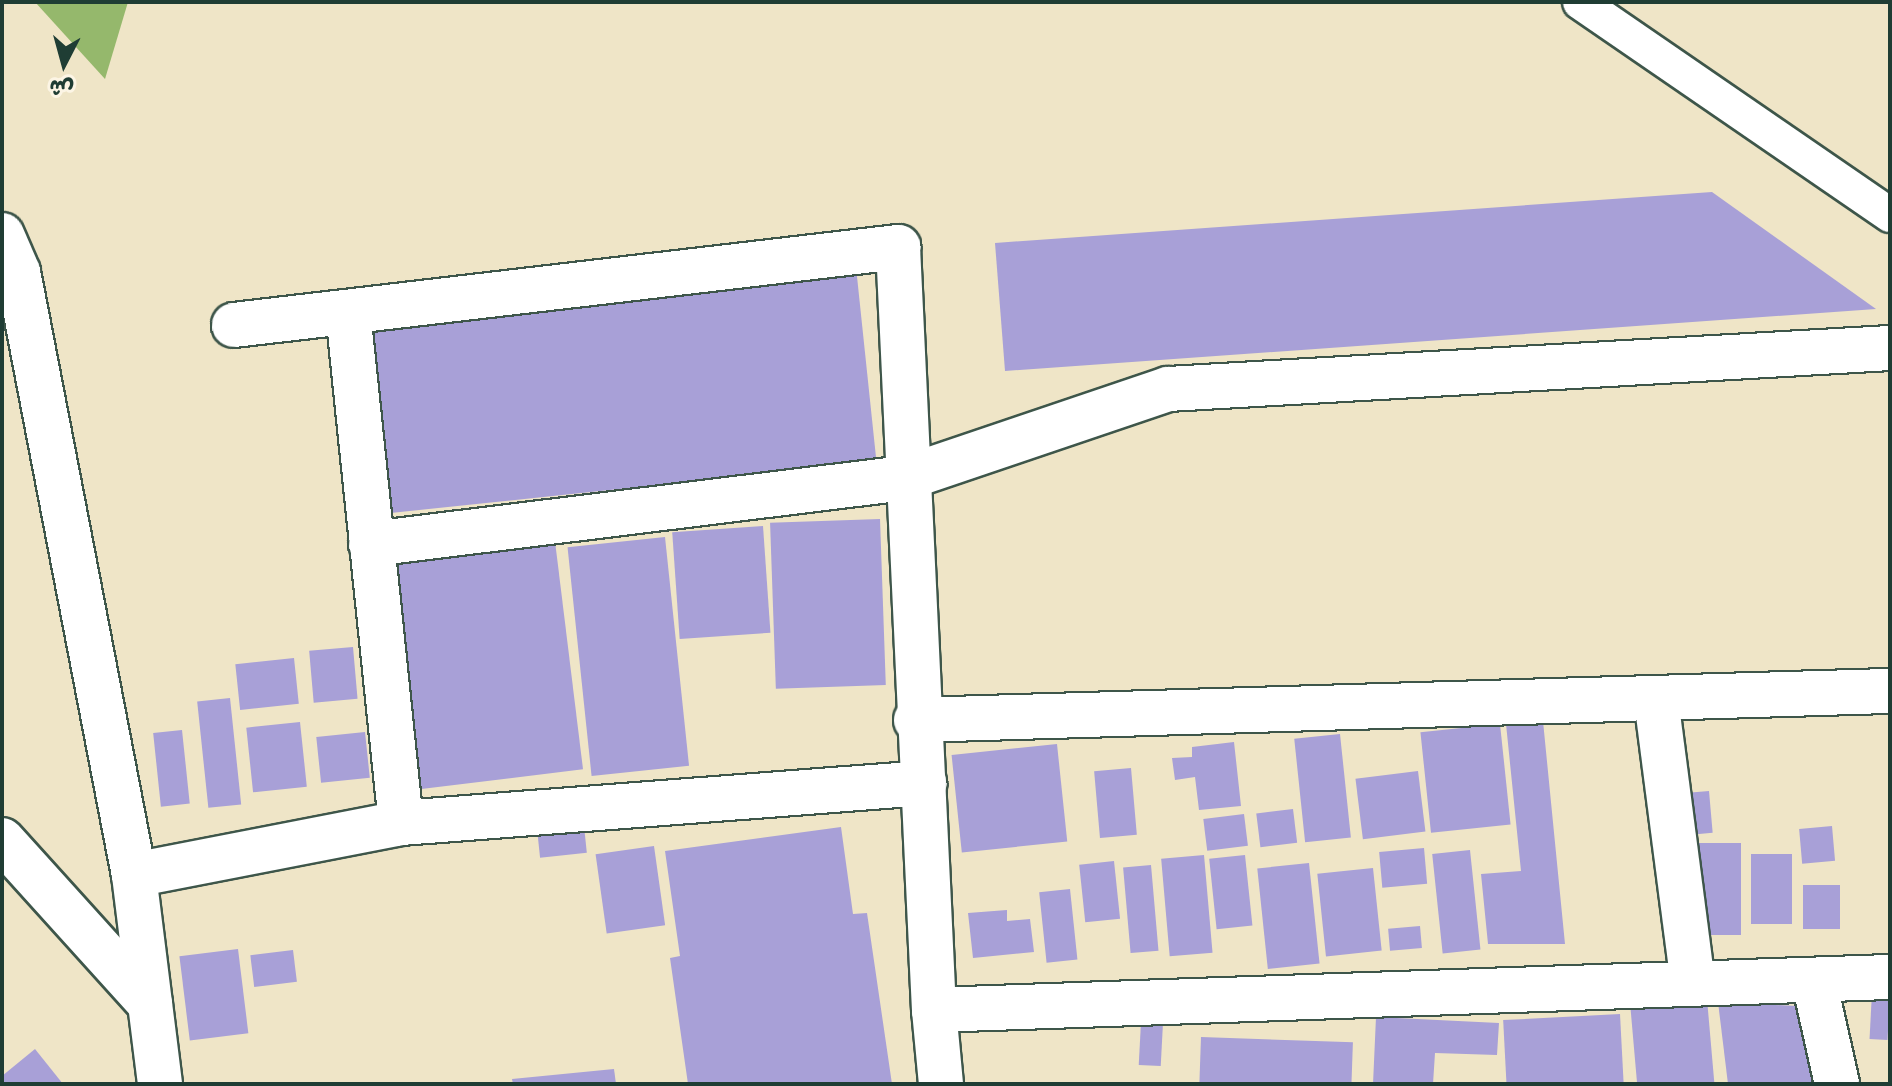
<!DOCTYPE html>
<html>
<head>
<meta charset="utf-8">
<style>
	body { margin:0 }
	#map { position:relative; width:1892px; height:1086px; overflow:hidden; background:#efe5c7; font-family:"Shantell Sans","Playpen Sans Arabic",sans-serif }
	div>[style] { position:absolute }
	.forest>* { inset:0; background:#95b86c }
	.building>* { inset:0; background:#a8a0d7; transform-origin:0 0 }
	.roads { filter:drop-shadow(2px 0 #3e564a) drop-shadow(-2px 0 #3e564a) drop-shadow(0 2px #3e564a) drop-shadow(0 -2px #3e564a) }
	.lane>* { height:34px; margin:-17px; padding:0 17px; transform-origin:17px; border-radius:17px; background:#fff }
	.street>* { height:44px; margin:-22px; padding:0 22px; transform-origin:22px; border-radius:22px; background:#fff }
	span { translate:-50% -50%; white-space:nowrap; text-align:center; line-height:1.15; -webkit-text-stroke:6px #fcf5e5; paint-order:stroke }
	.frame { position:absolute; inset:0; border:4px solid #1f3d34; pointer-events:none }
	.north { position:absolute; left:24px; top:24px; width:80px; height:80px; -webkit-text-stroke:6px #fcf5e5; paint-order:stroke; rotate:186deg; font-size:22px; font-weight:700; line-height:32px; text-align:center; color:#1f3d34 }
	.north::after { content:''; display:block; margin:auto; width:28px; height:36px; background:#1f3d34; clip-path:polygon(50% 0,100% 100%,50% 72%,0 100%) }
</style>
</head>
<body>
<div id="map">
	<div class="forest">
		<i style="clip-path:polygon(35px 2px,128px 2px,105px 79px)"></i>
	</div>
	<div class="building">
		<i style="clip-path:polygon(1712px 192px,1876px 309px,1005px 371px,995px 243px)"></i>
		<i style="left:856px;top:267px;width:196px;height:491px;rotate:84deg"></i>
		<i style="left:880px;top:519px;width:166px;height:110px;rotate:88deg"></i>
		<i style="left:763px;top:526px;width:107px;height:91px;rotate:86deg"></i>
		<i style="left:554px;top:533px;width:238px;height:165px;rotate:83deg"></i>
		<i style="left:665px;top:537px;width:230px;height:98px;rotate:84deg"></i>
		<i style="left:353px;top:647px;width:52px;height:44px;rotate:85deg"></i>
		<i style="left:294px;top:658px;width:46px;height:59px;rotate:84deg"></i>
		<i style="left:230px;top:698px;width:107px;height:33px;rotate:84deg"></i>
		<i style="clip-path:polygon(1543px 721px,1565px 944px,1488px 944px,1481px 874px,1521px 871px,1506px 724px)"></i>
		<i style="left:300px;top:722px;width:65px;height:54px;rotate:84deg"></i>
		<i style="left:1500px;top:724px;width:101px;height:80px;rotate:84deg"></i>
		<i style="left:182px;top:730px;width:74px;height:29px;rotate:84deg"></i>
		<i style="left:365px;top:732px;width:46px;height:49px;rotate:84deg"></i>
		<i style="left:1340px;top:734px;width:104px;height:46px;rotate:84deg"></i>
		<i style="clip-path:polygon(1234px 742px,1241px 806px,1199px 810px,1195px 777px,1175px 780px,1172px 758px,1192px 757px,1192px 747px)"></i>
		<i style="left:1057px;top:744px;width:98px;height:106px;rotate:84deg"></i>
		<i style="left:1131px;top:768px;width:67px;height:37px;rotate:85deg"></i>
		<i style="left:1418px;top:771px;width:61px;height:63px;rotate:83deg"></i>
		<i style="left:1709px;top:791px;width:42px;height:30px;rotate:85deg"></i>
		<i style="left:1293px;top:809px;width:34px;height:37px;rotate:83deg"></i>
		<i style="left:1244px;top:814px;width:32px;height:41px;rotate:83deg"></i>
		<i style="left:584px;top:826px;width:27px;height:47px;rotate:84deg"></i>
		<i style="left:1832px;top:826px;width:35px;height:33px;rotate:85deg"></i>
		<i style="clip-path:polygon(841px 827px,853px 914px,867px 913px,892px 1084px,688px 1084px,670px 958px,680px 956px,665px 851px)"></i>
		<i style="left:1695px;top:843px;width:46px;height:92px"></i>
		<i style="left:654px;top:846px;width:80px;height:59px;rotate:82deg"></i>
		<i style="left:1424px;top:848px;width:36px;height:45px;rotate:85deg"></i>
		<i style="left:1470px;top:850px;width:100px;height:38px;rotate:84deg"></i>
		<i style="left:1792px;top:854px;width:70px;height:41px;rotate:90deg"></i>
		<i style="left:1204px;top:855px;width:98px;height:43px;rotate:85deg"></i>
		<i style="left:1245px;top:855px;width:71px;height:36px;rotate:84deg"></i>
		<i style="left:1114px;top:861px;width:58px;height:35px;rotate:84deg"></i>
		<i style="left:1309px;top:863px;width:101px;height:52px;rotate:84deg"></i>
		<i style="left:1151px;top:865px;width:86px;height:28px;rotate:85deg"></i>
		<i style="left:1373px;top:868px;width:83px;height:56px;rotate:84deg"></i>
		<i style="left:1803px;top:885px;width:37px;height:44px"></i>
		<i style="left:1070px;top:889px;width:71px;height:31px;rotate:84deg"></i>
		<i style="clip-path:polygon(1007px 910px,1007px 921px,1030px 919px,1034px 952px,973px 958px,968px 913px)"></i>
		<i style="left:1420px;top:926px;width:22px;height:32px;rotate:85deg"></i>
		<i style="left:238px;top:949px;width:85px;height:59px;rotate:83deg"></i>
		<i style="left:293px;top:950px;width:32px;height:43px;rotate:83deg"></i>
		<i style="left:1872px;top:992px;width:18px;height:47px;rotate:3deg"></i>
		<i style="left:1707px;top:999px;width:85px;height:77px;rotate:85deg"></i>
		<i style="clip-path:polygon(1718px 1002px,1797px 1006px,1824px 1084px,1728px 1084px)"></i>
		<i style="left:1620px;top:1014px;width:70px;height:117px;rotate:87deg"></i>
		<i style="clip-path:polygon(1376px 1017px,1499px 1023px,1497px 1055px,1435px 1053px,1433px 1084px,1373px 1084px)"></i>
		<i style="left:1141px;top:1022px;width:22px;height:43px;rotate:3deg"></i>
		<i style="left:1201px;top:1037px;width:152px;height:47px;rotate:2deg"></i>
		<i style="clip-path:polygon(35px 1049px,63px 1084px,2px 1084px,2px 1076px)"></i>
		<i style="clip-path:polygon(614px 1069px,616px 1084px,513px 1084px,512px 1079px)"></i>
	</div>
	<div class="roads">
		<div class="lane">
			<i style="left:1580px;top:2px;width:376px;rotate:34.5deg"></i>
		</div>
		<div class="street">
			<i style="left:2px;top:235px;width:40px;rotate:66.6deg"></i>
			<i style="left:18px;top:272px;width:614px;rotate:79.11deg"></i>
			<i style="left:134px;top:875px;width:211px;rotate:82.9deg"></i>
			<i style="left:348px;top:312px;width:514px;rotate:84.08deg"></i>
			<i style="left:234px;top:325px;width:669px;rotate:-6.7deg"></i>
			<i style="left:898px;top:247px;width:764px;rotate:87.3deg"></i>
			<i style="left:371px;top:544px;width:538px;rotate:-7.05deg"></i>
			<i style="left:905px;top:478px;width:278px;rotate:-18.7deg"></i>
			<i style="left:1168px;top:389px;width:722px;rotate:-3.25deg"></i>
			<i style="left:1656px;top:699px;width:286px;rotate:82.6deg"></i>
			<i style="left:916px;top:720px;width:974px;rotate:-1.71deg"></i>
			<i style="left:2px;top:840px;width:221px;rotate:47.9deg"></i>
			<i style="left:134px;top:875px;width:272px;rotate:-11deg"></i>
			<i style="left:401px;top:823px;width:525px;rotate:-4.37deg"></i>
			<i style="left:1814px;top:981px;width:106px;rotate:77.4deg"></i>
			<i style="left:941px;top:1084px;width:74px;rotate:-95.4deg"></i>
			<i style="left:934px;top:1010px;width:957px;rotate:-1.98deg"></i>
		</div>
	</div>
	<div class="frame"></div>
	<div class="north">ش</div>
</div>
</body>
</html>
